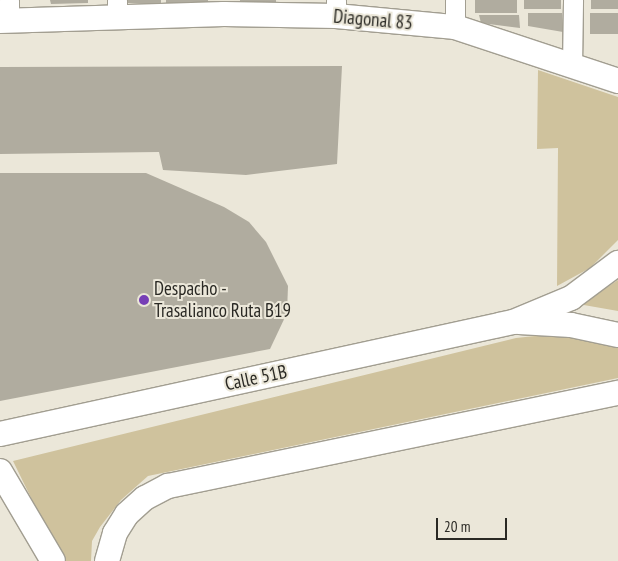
<!DOCTYPE html>
<html>
<head>
<meta charset="utf-8">
<style>
	body { margin:0 }
	#map { position:relative; width:618px; height:561px; overflow:hidden; background:#ebe7d9; font-family:"PT Sans Narrow",sans-serif }
	div>[style] { position:absolute }
	.green>* { inset:0; background:#cfc29d }
	.building>* { inset:0; background:#b0ac9f; transform-origin:0 0 }
	.roads { filter:drop-shadow(1px 0 #a29e91) drop-shadow(-1px 0 #a29e91) drop-shadow(0 1px #a29e91) drop-shadow(0 -1px #a29e91) }
	.minor>* { height:19px; margin:-9.5px; padding:0 9.5px; transform-origin:9.5px; border-radius:9.5px; background:#fff }
	.tertiary>* { height:24px; margin:-12px; padding:0 12px; transform-origin:12px; border-radius:12px; background:#fff }
	.dots>* { width:14px; height:14px; translate:-50% -50%; box-sizing:border-box; border:2px solid #ebe7d9; border-radius:50% }
	span { translate:-50% -50%; white-space:nowrap; text-align:center; line-height:1.15; -webkit-text-stroke:4px #ebe7d9; paint-order:stroke }
	.street-label { font-size:19px; color:#2a2924 }
	.poi-label { font-size:19px; color:#2a2924 }
	.left { translate:0 -50%; text-align:left }
	.scale { position:absolute; left:436px; top:518px; width:71px; height:22px; box-sizing:border-box; border:2px solid #2a2924; border-top:0; padding-left:6px; font-size:15px; line-height:18px; white-space:nowrap; color:#2a2924; -webkit-text-stroke:4px #ebe7d9; paint-order:stroke }
</style>
</head>
<body>
<div id="map">
	<div class="green">
		<i style="clip-path:polygon(538px 70px,618px 97px,618px 240px,590px 268px,557px 286px,558px 148px,537px 149px)"></i>
		<i style="clip-path:polygon(618px 280px,618px 311px,578px 304px,597px 294px)"></i>
		<i style="clip-path:polygon(544px 335px,578px 335px,618px 344px,618px 378px,148px 476px,121px 500px,100px 527px,92px 541px,91px 561px,62px 561px,13px 461px,516px 338px)"></i>
	</div>
	<div class="building">
		<i style="clip-path:polygon(50px 0,88px 0,88px 3px,51px 4px)"></i>
		<i style="left:125px;top:0;width:36px;height:3px"></i>
		<i style="clip-path:polygon(166px 0,208px 0,208px 2px,166px 3px)"></i>
		<i style="clip-path:polygon(240px 0,276px 0,276px 3px,240px 4px)"></i>
		<i style="left:475px;top:0;width:42px;height:13px"></i>
		<i style="left:524px;top:0;width:37px;height:9px"></i>
		<i style="left:591px;top:0;width:27px;height:9px"></i>
		<i style="clip-path:polygon(528px 13px,562px 13px,563px 32px,528px 26px)"></i>
		<i style="left:590px;top:13px;width:28px;height:21px"></i>
		<i style="clip-path:polygon(479px 15px,519px 15px,520px 28px,481px 23px)"></i>
		<i style="clip-path:polygon(342px 66px,337px 164px,246px 175px,163px 170px,159px 152px,0 154px,0 67px)"></i>
		<i style="clip-path:polygon(0 173px,146px 173px,224px 207px,249px 222px,266px 242px,288px 286px,287px 313px,270px 349px,0 401px)"></i>
	</div>
	<div class="roads">
		<div class="minor">
			<i style="left:9px;top:0;width:21px;rotate:90deg"></i>
			<i style="left:117px;top:0;width:17px;rotate:90deg"></i>
			<i style="left:336px;top:16px;width:16px;rotate:-90deg"></i>
			<i style="left:455px;top:27px;width:27px;rotate:-90deg"></i>
			<i style="left:572px;top:66px;width:66px;rotate:-89.1deg"></i>
		</div>
		<div class="tertiary">
			<i style="left:0;top:21px;width:224px;rotate:-1.8deg"></i>
			<i style="left:224px;top:14px;width:112px;rotate:1deg"></i>
			<i style="left:336px;top:16px;width:120px;rotate:5.3deg"></i>
			<i style="left:455px;top:27px;width:172px;rotate:18.3deg"></i>
			<i style="left:519px;top:322px;width:52px;rotate:3.3deg"></i>
			<i style="left:571px;top:325px;width:48px;rotate:12deg"></i>
			<i style="left:0;top:434px;width:525px;rotate:-12.32deg"></i>
			<i style="left:513px;top:322px;width:63px;rotate:-22.5deg"></i>
			<i style="left:571px;top:298px;width:59px;rotate:-36.7deg"></i>
			<i style="left:0;top:471px;width:104px;rotate:59.5deg"></i>
			<i style="left:107px;top:561px;width:29px;rotate:-74deg"></i>
			<i style="left:115px;top:533px;width:22px;rotate:-58deg"></i>
			<i style="left:127px;top:514px;width:24px;rotate:-42deg"></i>
			<i style="left:145px;top:498px;width:26px;rotate:-28deg"></i>
			<i style="left:168px;top:486px;width:460px;rotate:-11.7deg"></i>
		</div>
	</div>
	<div class="dots">
		<i style="left:144px;top:300px;background:#773fb6"></i>
	</div>
	<div class="street-label">
		<span style="left:373px;top:20px;rotate:5deg">Diagonal 83</span>
		<span style="left:256px;top:378px;rotate:-12deg">Calle 51B</span>
	</div>
	<div class="poi-label">
		<span class="left" style="left:154px;top:300px">Despacho -<br>Trasalianco Ruta B19</span>
	</div>
	<div class="scale">20 m</div>
</div>
</body>
</html>
